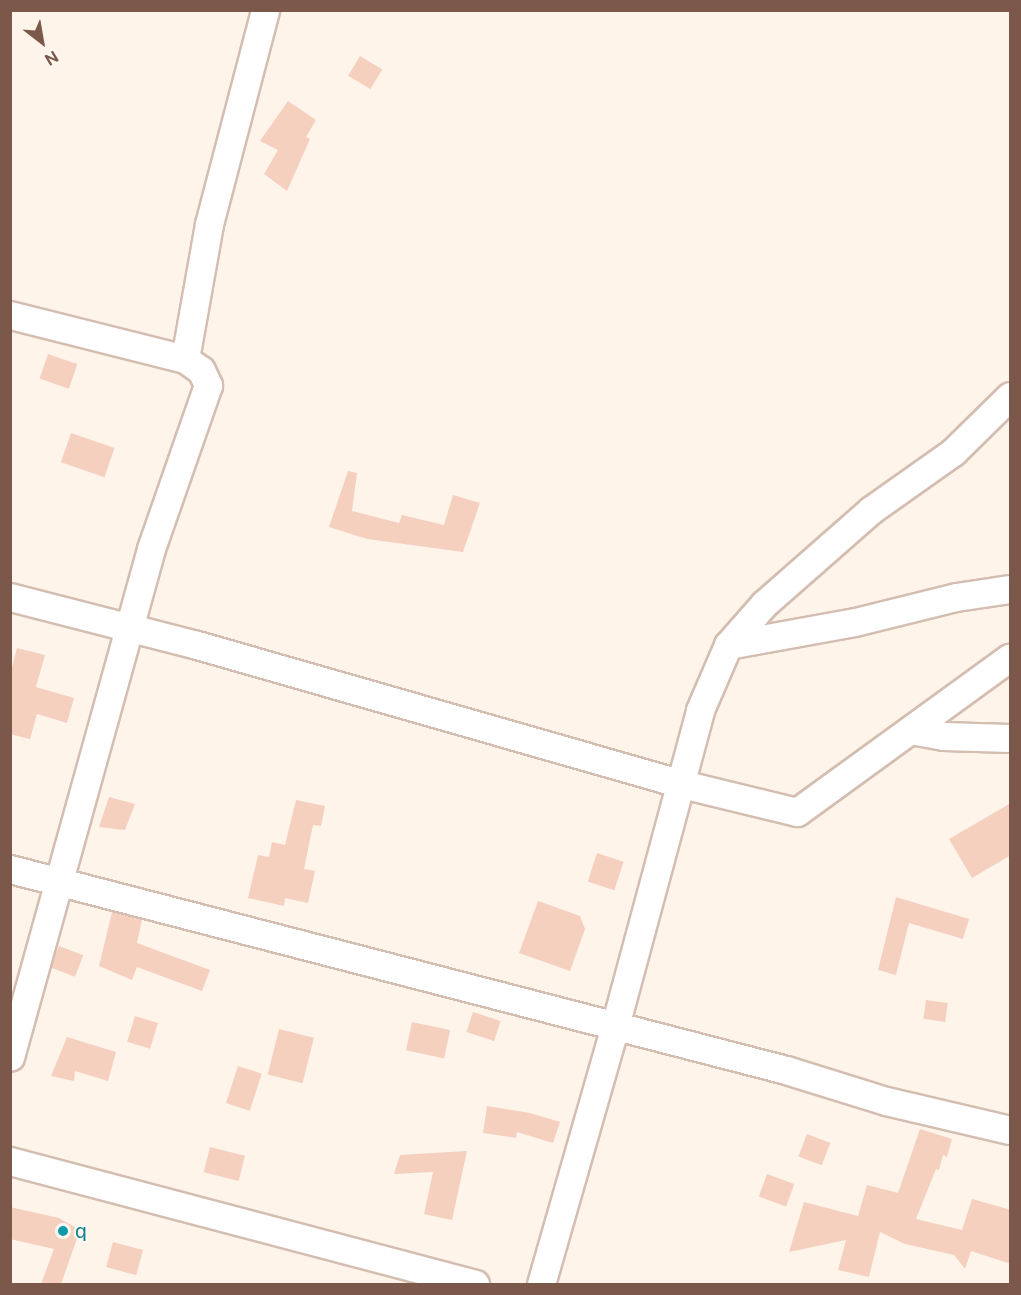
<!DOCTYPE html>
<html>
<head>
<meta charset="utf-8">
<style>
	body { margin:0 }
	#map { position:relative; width:1021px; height:1295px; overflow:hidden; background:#fef4ea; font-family:"Public Sans",sans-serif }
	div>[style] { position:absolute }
	.building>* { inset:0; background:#f5d0bf; transform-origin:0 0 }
	.roads { filter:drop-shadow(2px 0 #d4bdb1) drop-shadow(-2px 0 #d4bdb1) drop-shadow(0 2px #d4bdb1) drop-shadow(0 -2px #d4bdb1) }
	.minor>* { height:27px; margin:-13.5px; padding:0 13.5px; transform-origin:13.5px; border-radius:13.5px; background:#fff }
	.dots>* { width:16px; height:16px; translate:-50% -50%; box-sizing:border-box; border:3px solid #fff9f2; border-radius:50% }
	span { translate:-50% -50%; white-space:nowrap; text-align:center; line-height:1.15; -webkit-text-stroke:4.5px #fff9f2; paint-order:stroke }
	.culture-label { font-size:20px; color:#0d838f }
	.left { translate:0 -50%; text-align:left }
	.frame { position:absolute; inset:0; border:12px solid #7c584a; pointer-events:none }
	.north { position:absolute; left:12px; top:12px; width:60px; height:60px; -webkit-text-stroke:4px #fff9f2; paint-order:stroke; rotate:149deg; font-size:16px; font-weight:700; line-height:24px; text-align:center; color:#7c584a }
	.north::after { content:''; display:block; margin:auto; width:21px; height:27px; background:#7c584a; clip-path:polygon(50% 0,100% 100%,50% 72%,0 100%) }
</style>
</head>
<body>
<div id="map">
	<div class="building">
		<i style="left:360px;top:56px;width:26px;height:23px;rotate:31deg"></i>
		<i style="clip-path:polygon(288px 101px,316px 120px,306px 137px,310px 139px,287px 191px,264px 174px,278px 150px,260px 141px)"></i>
		<i style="left:48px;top:354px;width:31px;height:26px;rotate:19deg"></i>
		<i style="left:71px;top:433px;width:46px;height:31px;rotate:19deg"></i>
		<i style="clip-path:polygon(348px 471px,357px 473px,352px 511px,399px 523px,402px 515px,444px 525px,453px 495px,480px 503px,463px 552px,367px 539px,329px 527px)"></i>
		<i style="clip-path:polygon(17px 648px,45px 655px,36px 687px,74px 698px,67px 723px,37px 714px,30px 739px,10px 734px,10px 675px)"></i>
		<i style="clip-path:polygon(109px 797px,135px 804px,125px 830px,99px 827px)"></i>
		<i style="clip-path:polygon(296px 800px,325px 806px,321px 826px,313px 825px,304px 869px,315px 871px,308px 903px,285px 898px,284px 906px,248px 898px,258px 855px,269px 857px,272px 842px,285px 845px)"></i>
		<i style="clip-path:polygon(1011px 803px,1011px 855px,972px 878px,949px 839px)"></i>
		<i style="left:597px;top:853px;width:28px;height:30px;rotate:18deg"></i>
		<i style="clip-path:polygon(896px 897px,969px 919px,963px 939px,909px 923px,896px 975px,878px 970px)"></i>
		<i style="clip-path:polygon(538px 901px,580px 916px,585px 929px,570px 971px,519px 953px)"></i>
		<i style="clip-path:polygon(112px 912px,142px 920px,137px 943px,210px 970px,202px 991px,137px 967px,132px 980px,99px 966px)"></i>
		<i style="left:59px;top:946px;width:26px;height:23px;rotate:21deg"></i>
		<i style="left:926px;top:1000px;width:22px;height:19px;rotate:8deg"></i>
		<i style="left:473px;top:1012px;width:29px;height:21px;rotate:18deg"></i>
		<i style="left:135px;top:1016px;width:24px;height:27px;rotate:17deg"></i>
		<i style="left:412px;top:1022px;width:39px;height:29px;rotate:12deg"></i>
		<i style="left:279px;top:1029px;width:36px;height:47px;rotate:14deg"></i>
		<i style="clip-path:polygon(67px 1037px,116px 1052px,108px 1081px,75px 1071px,74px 1081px,51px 1076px)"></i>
		<i style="left:238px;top:1066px;width:25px;height:39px;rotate:18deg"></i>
		<i style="clip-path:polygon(487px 1106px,530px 1113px,560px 1122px,553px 1143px,517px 1132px,516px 1138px,483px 1133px)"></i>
		<i style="clip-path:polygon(920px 1129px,952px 1139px,947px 1157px,943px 1155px,939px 1170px,936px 1169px,916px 1219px,962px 1230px,972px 1199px,1011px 1210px,1011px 1264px,971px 1251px,965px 1269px,954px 1255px,905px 1244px,880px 1232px,869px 1277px,838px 1270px,846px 1240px,789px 1252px,804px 1202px,858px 1216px,867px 1185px,898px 1193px)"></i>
		<i style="left:807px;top:1134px;width:25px;height:24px;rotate:21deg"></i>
		<i style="left:210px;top:1147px;width:36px;height:26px;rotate:14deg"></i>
		<i style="clip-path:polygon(467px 1151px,452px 1220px,424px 1214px,433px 1172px,394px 1174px,400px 1155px)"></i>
		<i style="left:767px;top:1174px;width:29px;height:24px;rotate:20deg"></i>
		<i style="clip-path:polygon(10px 1207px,59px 1218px,80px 1230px,61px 1284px,41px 1284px,54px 1249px,10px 1239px)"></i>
		<i style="left:113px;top:1242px;width:31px;height:26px;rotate:15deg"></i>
	</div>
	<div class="roads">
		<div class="minor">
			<i style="left:10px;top:315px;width:180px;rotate:14.1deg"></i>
			<i style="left:185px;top:359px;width:19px;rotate:35deg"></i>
			<i style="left:201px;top:370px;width:17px;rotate:65deg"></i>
			<i style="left:208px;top:385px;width:174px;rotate:109.2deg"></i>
			<i style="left:151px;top:549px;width:527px;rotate:105.51deg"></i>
			<i style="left:185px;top:359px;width:137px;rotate:-79.9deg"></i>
			<i style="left:209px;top:224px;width:221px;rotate:-75.3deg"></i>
			<i style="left:10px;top:597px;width:193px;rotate:14.4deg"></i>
			<i style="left:197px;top:645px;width:505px;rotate:15.99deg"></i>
			<i style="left:682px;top:784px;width:118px;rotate:13.7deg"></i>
			<i style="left:797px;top:812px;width:263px;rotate:-36deg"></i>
			<i style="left:728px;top:645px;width:129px;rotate:-10.3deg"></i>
			<i style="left:855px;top:622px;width:104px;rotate:-13.9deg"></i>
			<i style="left:956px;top:597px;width:55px;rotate:-8.4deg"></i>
			<i style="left:910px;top:730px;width:34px;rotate:10deg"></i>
			<i style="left:943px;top:736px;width:67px;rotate:1.7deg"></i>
			<i style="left:10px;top:869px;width:802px;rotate:14.52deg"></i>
			<i style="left:786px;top:1070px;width:105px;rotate:17.2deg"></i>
			<i style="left:886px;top:1101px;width:127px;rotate:13.2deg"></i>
			<i style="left:10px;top:1161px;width:481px;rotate:14.8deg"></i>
			<i style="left:541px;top:1284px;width:268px;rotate:-74deg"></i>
			<i style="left:615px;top:1026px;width:327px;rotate:-74.9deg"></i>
			<i style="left:700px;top:710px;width:71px;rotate:-66.7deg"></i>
			<i style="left:728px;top:645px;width:55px;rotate:-48.7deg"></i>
			<i style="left:764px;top:604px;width:142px;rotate:-41.3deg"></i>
			<i style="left:871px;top:510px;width:100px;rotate:-35.3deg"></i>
			<i style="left:953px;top:452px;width:80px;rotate:-44.5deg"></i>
		</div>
	</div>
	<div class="dots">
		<i style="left:63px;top:1231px;background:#0f9aa8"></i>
	</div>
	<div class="culture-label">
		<span class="left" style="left:75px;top:1231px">q</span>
	</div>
	<div class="frame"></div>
	<div class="north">N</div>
</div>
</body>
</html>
